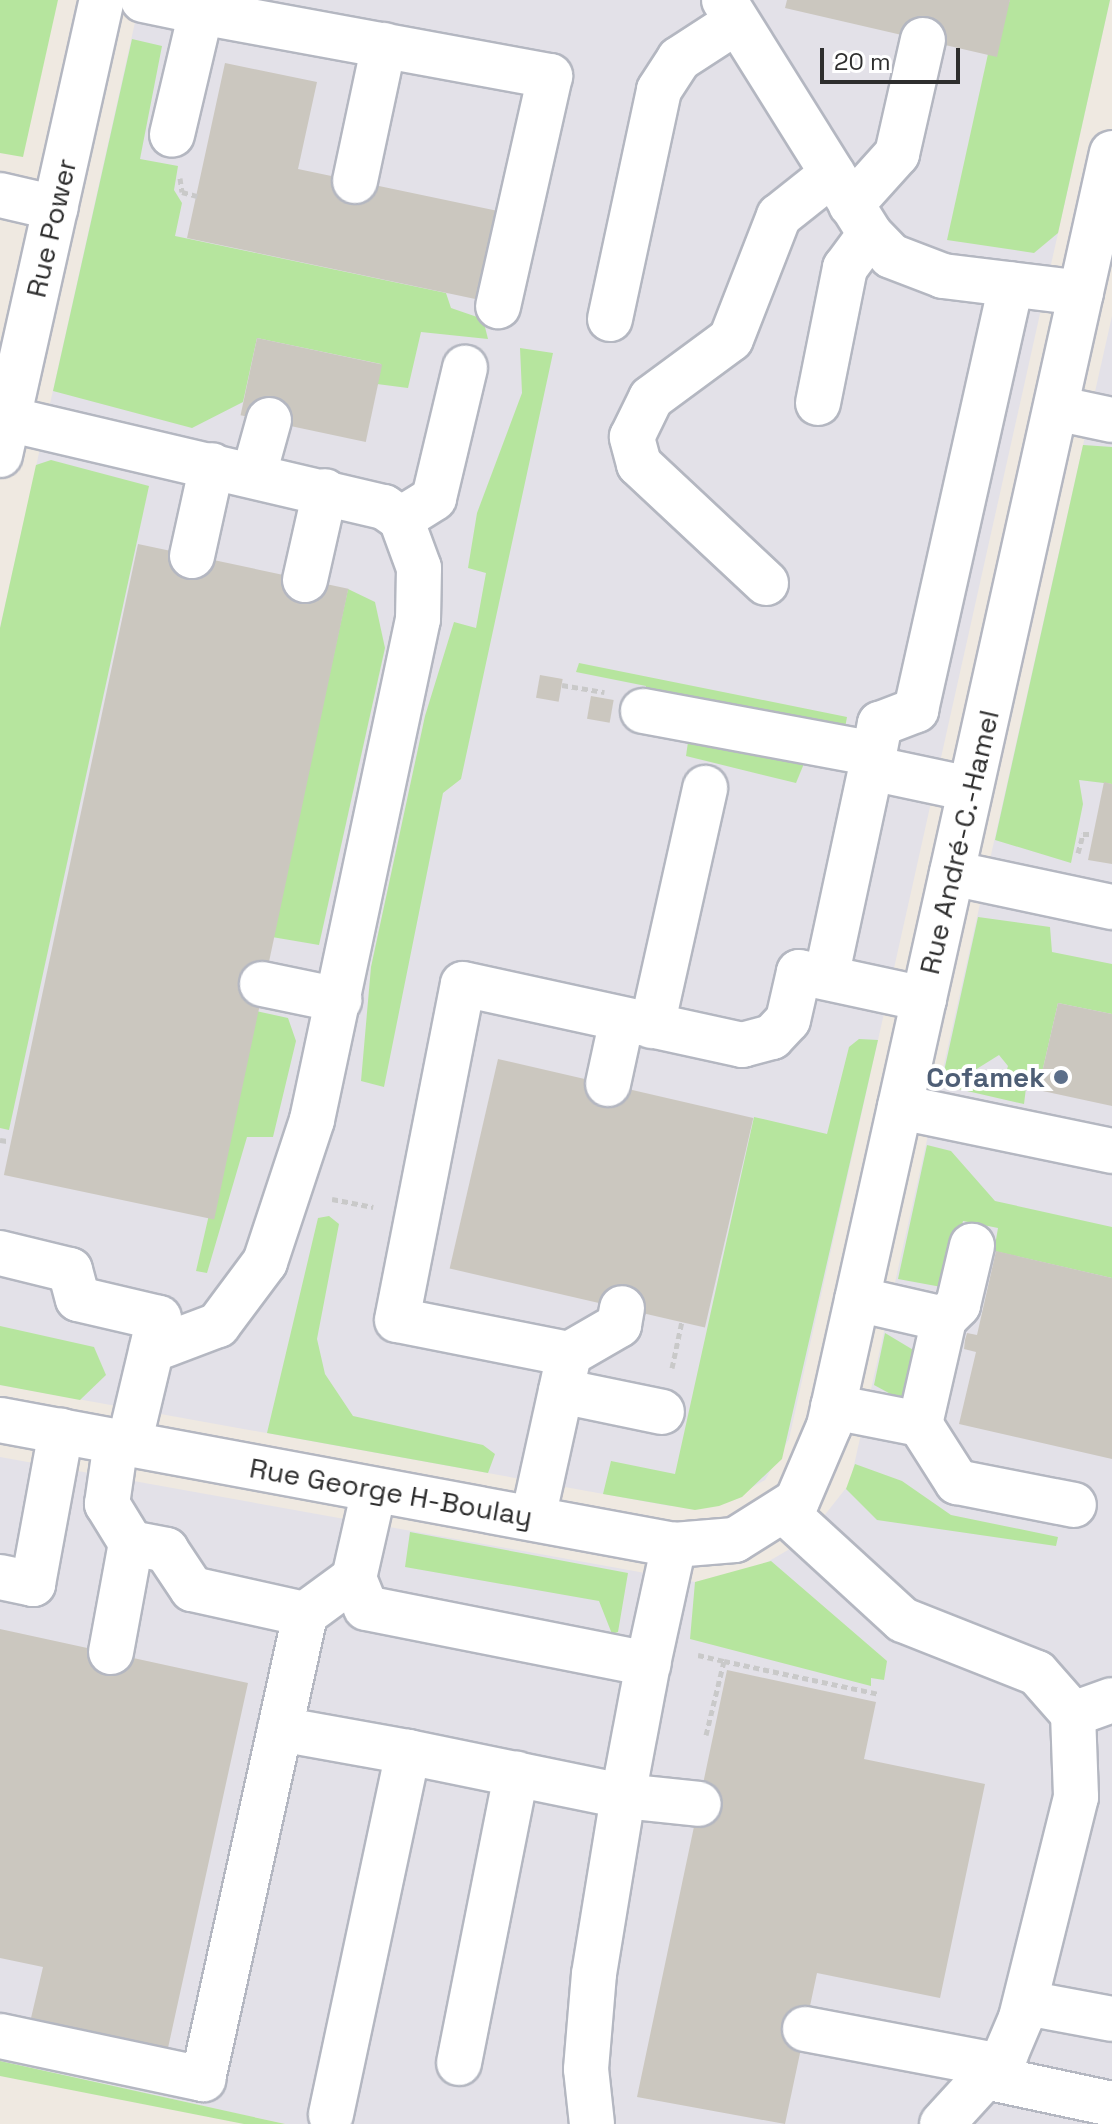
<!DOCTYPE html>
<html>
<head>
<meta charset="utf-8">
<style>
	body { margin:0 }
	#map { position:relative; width:1112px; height:2124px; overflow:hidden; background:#efe9e1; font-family:"Space Grotesk",sans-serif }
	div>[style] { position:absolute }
	.industrial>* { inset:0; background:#e3e1e8 }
	.green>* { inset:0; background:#b6e59e }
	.building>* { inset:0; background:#cbc7bf; transform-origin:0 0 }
	.path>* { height:5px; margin-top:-2.5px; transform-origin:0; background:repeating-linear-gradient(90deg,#c9c9c9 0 6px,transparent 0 10px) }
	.roads { filter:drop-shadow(2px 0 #b4b7c1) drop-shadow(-2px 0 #b4b7c1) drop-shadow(0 2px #b4b7c1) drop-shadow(0 -2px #b4b7c1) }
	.minor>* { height:44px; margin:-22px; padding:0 22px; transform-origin:22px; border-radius:22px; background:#fff }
	.dots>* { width:22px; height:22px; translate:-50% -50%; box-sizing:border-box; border:4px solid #fff; border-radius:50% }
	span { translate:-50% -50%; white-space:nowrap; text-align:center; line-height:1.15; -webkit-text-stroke:8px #fff; paint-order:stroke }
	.street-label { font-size:28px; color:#2e2e2e }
	.service-label { font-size:28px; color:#4e5e75; font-weight:700 }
	.right { translate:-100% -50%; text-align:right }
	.scale { position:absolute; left:820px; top:48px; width:140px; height:36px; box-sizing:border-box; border:4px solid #2e2e2e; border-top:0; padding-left:10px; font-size:24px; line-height:28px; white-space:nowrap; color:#2e2e2e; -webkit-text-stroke:6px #fff; paint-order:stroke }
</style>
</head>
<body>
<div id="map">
	<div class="industrial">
		<i style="clip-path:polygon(140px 0,1110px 0,789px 1439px,765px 1480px,719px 1506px,670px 1506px,0 1385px,0 628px)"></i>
		<i style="clip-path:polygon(1112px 316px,1112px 2124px,285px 2124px,0 2062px,0 1457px,695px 1582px,752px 1571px,805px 1540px,850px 1483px)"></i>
	</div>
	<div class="green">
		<i style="clip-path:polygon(0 0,58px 0,23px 157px,0 153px)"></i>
		<i style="clip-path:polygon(1010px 0,1110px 0,1058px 233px,1034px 253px,947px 240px,988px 54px)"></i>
		<i style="clip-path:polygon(132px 39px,162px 46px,140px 159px,178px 166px,174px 190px,182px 203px,175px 236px,446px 293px,451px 308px,483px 319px,488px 339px,421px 332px,408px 388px,377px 384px,381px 364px,257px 338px,243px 402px,192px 428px,53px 391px)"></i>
		<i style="clip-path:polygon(520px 348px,553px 353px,461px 779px,443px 793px,384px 1087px,361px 1081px,371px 967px,425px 716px,454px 622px,476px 628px,486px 573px,468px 568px,477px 513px,522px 393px)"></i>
		<i style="clip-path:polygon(1083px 445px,1112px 447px,1112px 784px,1079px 780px,1083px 804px,1071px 863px,995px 840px)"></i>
		<i style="clip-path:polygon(51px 460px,149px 486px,9px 1130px,0 1128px,0 628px,36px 465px)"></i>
		<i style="clip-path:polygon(348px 589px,375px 602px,385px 648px,319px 945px,272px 937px)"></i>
		<i style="clip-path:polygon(579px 663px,847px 717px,843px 739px,644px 698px,646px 686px,576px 672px)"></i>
		<i style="clip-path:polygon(689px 735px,804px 754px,803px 766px,796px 783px,686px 756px)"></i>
		<i style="clip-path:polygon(evenodd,978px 917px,1050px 927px,1052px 952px,1112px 964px,1112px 1014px,1058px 1003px,1038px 1090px,1026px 1088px,1024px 1104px,941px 1085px,978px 917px,999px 1055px,1008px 1066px,1005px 1076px,980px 1086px,975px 1070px,999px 1055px)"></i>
		<i style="clip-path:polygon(256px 1011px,288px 1018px,296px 1041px,273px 1137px,247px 1137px,207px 1273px,196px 1271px)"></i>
		<i style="clip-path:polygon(859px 1039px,878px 1040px,782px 1459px,742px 1497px,719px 1506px,695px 1510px,603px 1494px,611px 1461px,675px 1474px,754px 1117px,827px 1134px,849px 1047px)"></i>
		<i style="clip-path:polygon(927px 1145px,951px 1151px,995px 1201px,1112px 1227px,1112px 1278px,994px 1251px,998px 1228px,963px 1221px,947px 1288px,898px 1279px)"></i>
		<i style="clip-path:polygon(329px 1216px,339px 1224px,317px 1339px,325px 1374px,353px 1416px,483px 1445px,495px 1454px,488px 1473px,267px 1433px,318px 1218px)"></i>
		<i style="clip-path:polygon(0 1326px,94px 1347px,106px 1375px,80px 1400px,0 1385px)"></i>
		<i style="clip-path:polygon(885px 1333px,915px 1351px,911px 1395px,898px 1398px,874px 1385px)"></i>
		<i style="clip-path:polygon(855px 1464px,902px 1481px,951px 1515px,1058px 1537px,1056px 1546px,877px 1520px,846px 1489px)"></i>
		<i style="clip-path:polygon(410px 1532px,628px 1573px,618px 1632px,612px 1634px,599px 1601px,405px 1567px)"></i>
		<i style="clip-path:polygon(771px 1561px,887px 1661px,884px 1680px,871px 1678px,871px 1686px,690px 1639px,695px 1582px)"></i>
		<i style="clip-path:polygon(0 2061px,276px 2122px,285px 2124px,244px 2124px,0 2076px)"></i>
	</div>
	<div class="building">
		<i style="clip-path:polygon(787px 0,1010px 0,997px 57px,785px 8px)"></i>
		<i style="clip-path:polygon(225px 63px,317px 82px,298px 169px,498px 211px,480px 300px,187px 238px)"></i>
		<i style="left:257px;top:338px;width:128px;height:79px;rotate:12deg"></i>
		<i style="left:138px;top:544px;width:215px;height:645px;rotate:12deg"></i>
		<i style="left:540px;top:675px;width:23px;height:23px;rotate:10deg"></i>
		<i style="left:591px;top:696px;width:23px;height:23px;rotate:10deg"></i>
		<i style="clip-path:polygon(1104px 782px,1112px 784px,1112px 864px,1088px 860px)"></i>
		<i style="clip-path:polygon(1058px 1003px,1112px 1014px,1112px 1106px,1038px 1090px)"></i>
		<i style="left:498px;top:1059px;width:262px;height:215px;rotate:13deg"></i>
		<i style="clip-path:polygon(996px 1251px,1112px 1278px,1112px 1459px,959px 1424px,976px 1352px,964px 1349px,965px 1340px,967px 1333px,977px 1335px)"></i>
		<i style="clip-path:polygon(0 1629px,248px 1683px,168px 2048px,31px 2018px,43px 1967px,0 1958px)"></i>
		<i style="clip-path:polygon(727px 1670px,876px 1702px,864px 1759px,985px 1784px,940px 1998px,817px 1973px,785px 2124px,637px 2097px)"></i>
	</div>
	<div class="path">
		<i style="left:180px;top:178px;width:14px;rotate:82deg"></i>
		<i style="left:182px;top:192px;width:16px;rotate:15deg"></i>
		<i style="left:562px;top:685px;width:43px;rotate:9.5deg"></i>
		<i style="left:1078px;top:853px;width:20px;rotate:-75deg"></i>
		<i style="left:1083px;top:834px;width:10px"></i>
		<i style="left:0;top:1140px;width:7px;rotate:8deg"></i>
		<i style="left:332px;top:1199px;width:42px;rotate:11deg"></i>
		<i style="left:672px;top:1368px;width:48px;rotate:-78deg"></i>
		<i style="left:698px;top:1655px;width:27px;rotate:13deg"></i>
		<i style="left:706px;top:1735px;width:76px;rotate:-76.3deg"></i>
		<i style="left:724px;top:1661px;width:158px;rotate:12deg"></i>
	</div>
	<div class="roads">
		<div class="minor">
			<i style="left:143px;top:0;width:59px;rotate:11.7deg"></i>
			<i style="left:201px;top:12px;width:126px;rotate:103.3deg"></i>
			<i style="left:203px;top:0;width:12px;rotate:99deg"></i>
			<i style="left:201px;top:12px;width:355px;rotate:10.4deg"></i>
			<i style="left:550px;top:76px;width:236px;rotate:102.7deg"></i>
			<i style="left:724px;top:0;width:276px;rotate:58deg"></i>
			<i style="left:870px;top:234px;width:30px;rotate:46deg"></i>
			<i style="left:891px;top:256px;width:56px;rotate:21deg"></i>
			<i style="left:943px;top:276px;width:139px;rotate:7deg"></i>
			<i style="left:355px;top:181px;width:139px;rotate:-78deg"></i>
			<i style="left:0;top:195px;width:57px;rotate:13.1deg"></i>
			<i style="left:851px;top:205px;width:69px;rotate:-48deg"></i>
			<i style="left:897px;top:154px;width:117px;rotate:-77.2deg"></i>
			<i style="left:610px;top:319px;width:234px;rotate:-77.9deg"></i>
			<i style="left:659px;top:90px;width:37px;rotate:-57deg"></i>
			<i style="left:679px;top:59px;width:68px;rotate:-33deg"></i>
			<i style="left:818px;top:403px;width:138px;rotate:-78.7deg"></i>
			<i style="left:845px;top:268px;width:42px;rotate:-53.7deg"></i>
			<i style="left:1056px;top:408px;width:57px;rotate:12.1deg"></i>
			<i style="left:8px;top:419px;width:386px;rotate:13.2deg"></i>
			<i style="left:384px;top:507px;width:21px;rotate:35deg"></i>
			<i style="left:401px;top:519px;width:52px;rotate:69.8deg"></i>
			<i style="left:419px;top:568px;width:51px;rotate:91.1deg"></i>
			<i style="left:418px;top:619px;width:512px;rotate:101.95deg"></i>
			<i style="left:312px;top:1120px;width:150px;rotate:108.3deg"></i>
			<i style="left:265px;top:1262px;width:79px;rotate:126.7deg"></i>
			<i style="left:218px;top:1325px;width:71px;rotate:159.3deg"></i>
			<i style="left:0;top:455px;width:466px;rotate:-77.4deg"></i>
			<i style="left:254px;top:474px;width:56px;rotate:-74.5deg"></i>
			<i style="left:401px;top:519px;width:39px;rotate:-32deg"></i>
			<i style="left:434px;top:498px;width:134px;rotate:-76.6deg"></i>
			<i style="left:192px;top:556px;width:93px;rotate:-77.6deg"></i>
			<i style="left:305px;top:580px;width:91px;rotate:-77.3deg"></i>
			<i style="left:766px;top:583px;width:174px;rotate:-136.9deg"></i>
			<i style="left:639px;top:464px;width:28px;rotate:-105deg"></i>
			<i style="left:632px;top:437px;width:43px;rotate:-64deg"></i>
			<i style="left:651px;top:398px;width:99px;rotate:-36.4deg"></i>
			<i style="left:731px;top:339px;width:132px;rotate:-68.7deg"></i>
			<i style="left:779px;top:216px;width:68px;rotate:-38.4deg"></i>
			<i style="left:643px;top:711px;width:235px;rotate:10.5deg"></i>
			<i style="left:874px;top:754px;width:228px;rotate:102.1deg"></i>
			<i style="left:874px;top:754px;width:31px;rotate:-79deg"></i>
			<i style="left:880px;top:724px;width:39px;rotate:-21deg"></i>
			<i style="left:916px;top:710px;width:436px;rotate:-77.4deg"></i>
			<i style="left:871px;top:768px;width:101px;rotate:12deg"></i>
			<i style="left:952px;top:873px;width:164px;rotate:12deg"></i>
			<i style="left:262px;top:984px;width:79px;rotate:11.7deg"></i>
			<i style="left:652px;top:1026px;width:244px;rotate:-77.4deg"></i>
			<i style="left:608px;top:1084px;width:66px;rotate:-77.8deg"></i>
			<i style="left:900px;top:1107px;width:217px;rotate:11.7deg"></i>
			<i style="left:0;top:1253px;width:72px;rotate:13.7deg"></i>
			<i style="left:70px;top:1270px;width:30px;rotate:75deg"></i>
			<i style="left:78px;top:1299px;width:83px;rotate:13.2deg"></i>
			<i style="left:159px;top:1318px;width:130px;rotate:103.4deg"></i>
			<i style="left:944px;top:1319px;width:20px;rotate:-45deg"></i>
			<i style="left:958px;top:1305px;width:61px;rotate:-76.7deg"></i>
			<i style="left:569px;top:1354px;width:58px;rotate:-30.1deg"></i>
			<i style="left:619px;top:1325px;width:17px;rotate:-80deg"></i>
			<i style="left:561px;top:1391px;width:103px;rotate:11.7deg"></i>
			<i style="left:833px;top:1407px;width:89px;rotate:11.1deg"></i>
			<i style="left:920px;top:1424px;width:108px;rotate:-77.1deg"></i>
			<i style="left:944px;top:1319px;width:89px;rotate:-167.1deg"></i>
			<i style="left:0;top:1420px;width:685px;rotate:10.51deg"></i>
			<i style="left:674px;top:1545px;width:61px;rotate:-4.7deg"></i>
			<i style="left:735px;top:1540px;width:73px;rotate:-32.2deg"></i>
			<i style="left:797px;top:1501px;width:82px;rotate:-66.9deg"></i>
			<i style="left:829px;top:1426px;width:1304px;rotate:-77.47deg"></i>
			<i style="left:920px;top:1424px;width:69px;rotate:57.5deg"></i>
			<i style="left:957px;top:1482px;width:119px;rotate:11.1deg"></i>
			<i style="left:374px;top:1490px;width:90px;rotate:102.8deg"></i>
			<i style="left:354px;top:1578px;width:32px;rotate:68deg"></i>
			<i style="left:366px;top:1608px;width:288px;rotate:11.2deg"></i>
			<i style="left:648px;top:1664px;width:122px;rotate:-77.7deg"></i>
			<i style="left:785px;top:1512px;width:160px;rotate:42.5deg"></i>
			<i style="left:903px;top:1620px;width:144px;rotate:21.6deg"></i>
			<i style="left:1037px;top:1673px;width:55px;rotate:48.7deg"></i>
			<i style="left:1073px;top:1714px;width:83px;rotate:87.9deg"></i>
			<i style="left:1076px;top:1797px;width:228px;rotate:104deg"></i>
			<i style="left:1021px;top:2018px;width:39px;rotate:113deg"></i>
			<i style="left:1006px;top:2054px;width:95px;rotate:132.4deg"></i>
			<i style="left:533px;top:1518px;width:168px;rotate:-77.6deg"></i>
			<i style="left:569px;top:1354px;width:175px;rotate:-168.8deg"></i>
			<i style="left:397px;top:1320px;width:342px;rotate:-78.9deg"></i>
			<i style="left:463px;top:984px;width:286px;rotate:12.3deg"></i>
			<i style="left:742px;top:1045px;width:31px;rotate:-15deg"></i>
			<i style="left:772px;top:1037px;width:23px;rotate:-47deg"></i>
			<i style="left:788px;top:1020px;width:49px;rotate:-77.1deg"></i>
			<i style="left:799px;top:972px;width:128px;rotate:12.2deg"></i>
			<i style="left:131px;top:1543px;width:36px;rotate:11deg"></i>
			<i style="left:166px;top:1550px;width:47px;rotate:56.3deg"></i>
			<i style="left:192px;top:1589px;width:116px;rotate:12.5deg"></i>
			<i style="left:0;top:1577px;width:34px;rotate:12deg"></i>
			<i style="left:33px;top:1584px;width:156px;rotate:-79.6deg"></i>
			<i style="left:111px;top:1652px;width:111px;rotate:-79.6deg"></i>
			<i style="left:131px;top:1543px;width:46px;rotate:-121.6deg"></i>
			<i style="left:107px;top:1504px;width:63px;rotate:-81.7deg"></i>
			<i style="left:1073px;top:1714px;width:41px;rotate:-19.7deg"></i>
			<i style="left:280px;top:1729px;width:130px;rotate:10.2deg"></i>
			<i style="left:408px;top:1752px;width:371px;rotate:102deg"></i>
			<i style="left:408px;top:1752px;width:219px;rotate:11.6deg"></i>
			<i style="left:623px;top:1796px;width:134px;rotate:-79.3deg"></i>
			<i style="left:1026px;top:2003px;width:87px;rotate:10.5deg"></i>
			<i style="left:805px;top:2029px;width:194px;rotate:10.7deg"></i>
			<i style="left:0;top:2036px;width:208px;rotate:12deg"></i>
			<i style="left:203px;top:2079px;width:476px;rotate:-77.6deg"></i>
			<i style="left:305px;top:1614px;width:61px;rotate:-36.3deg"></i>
			<i style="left:459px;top:2063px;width:295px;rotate:-78.8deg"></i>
			<i style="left:986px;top:2077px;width:129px;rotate:12.1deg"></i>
			<i style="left:592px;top:2124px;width:55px;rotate:-96.2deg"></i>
			<i style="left:586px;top:2069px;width:95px;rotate:-85.2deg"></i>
			<i style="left:594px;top:1974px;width:180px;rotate:-80.7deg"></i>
			<i style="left:623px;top:1796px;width:76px;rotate:6deg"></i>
		</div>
	</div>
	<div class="dots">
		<i style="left:1061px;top:1077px;background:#5c6f8a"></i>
	</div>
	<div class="street-label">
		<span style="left:51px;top:228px;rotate:-77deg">Rue Power</span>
		<span style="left:959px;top:842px;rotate:-77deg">Rue André-C.-Hamel</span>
		<span style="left:391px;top:1492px;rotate:10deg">Rue George H-Boulay</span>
	</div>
	<div class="service-label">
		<span class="right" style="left:1045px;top:1077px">Cofamek</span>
	</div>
	<div class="scale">20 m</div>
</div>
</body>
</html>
